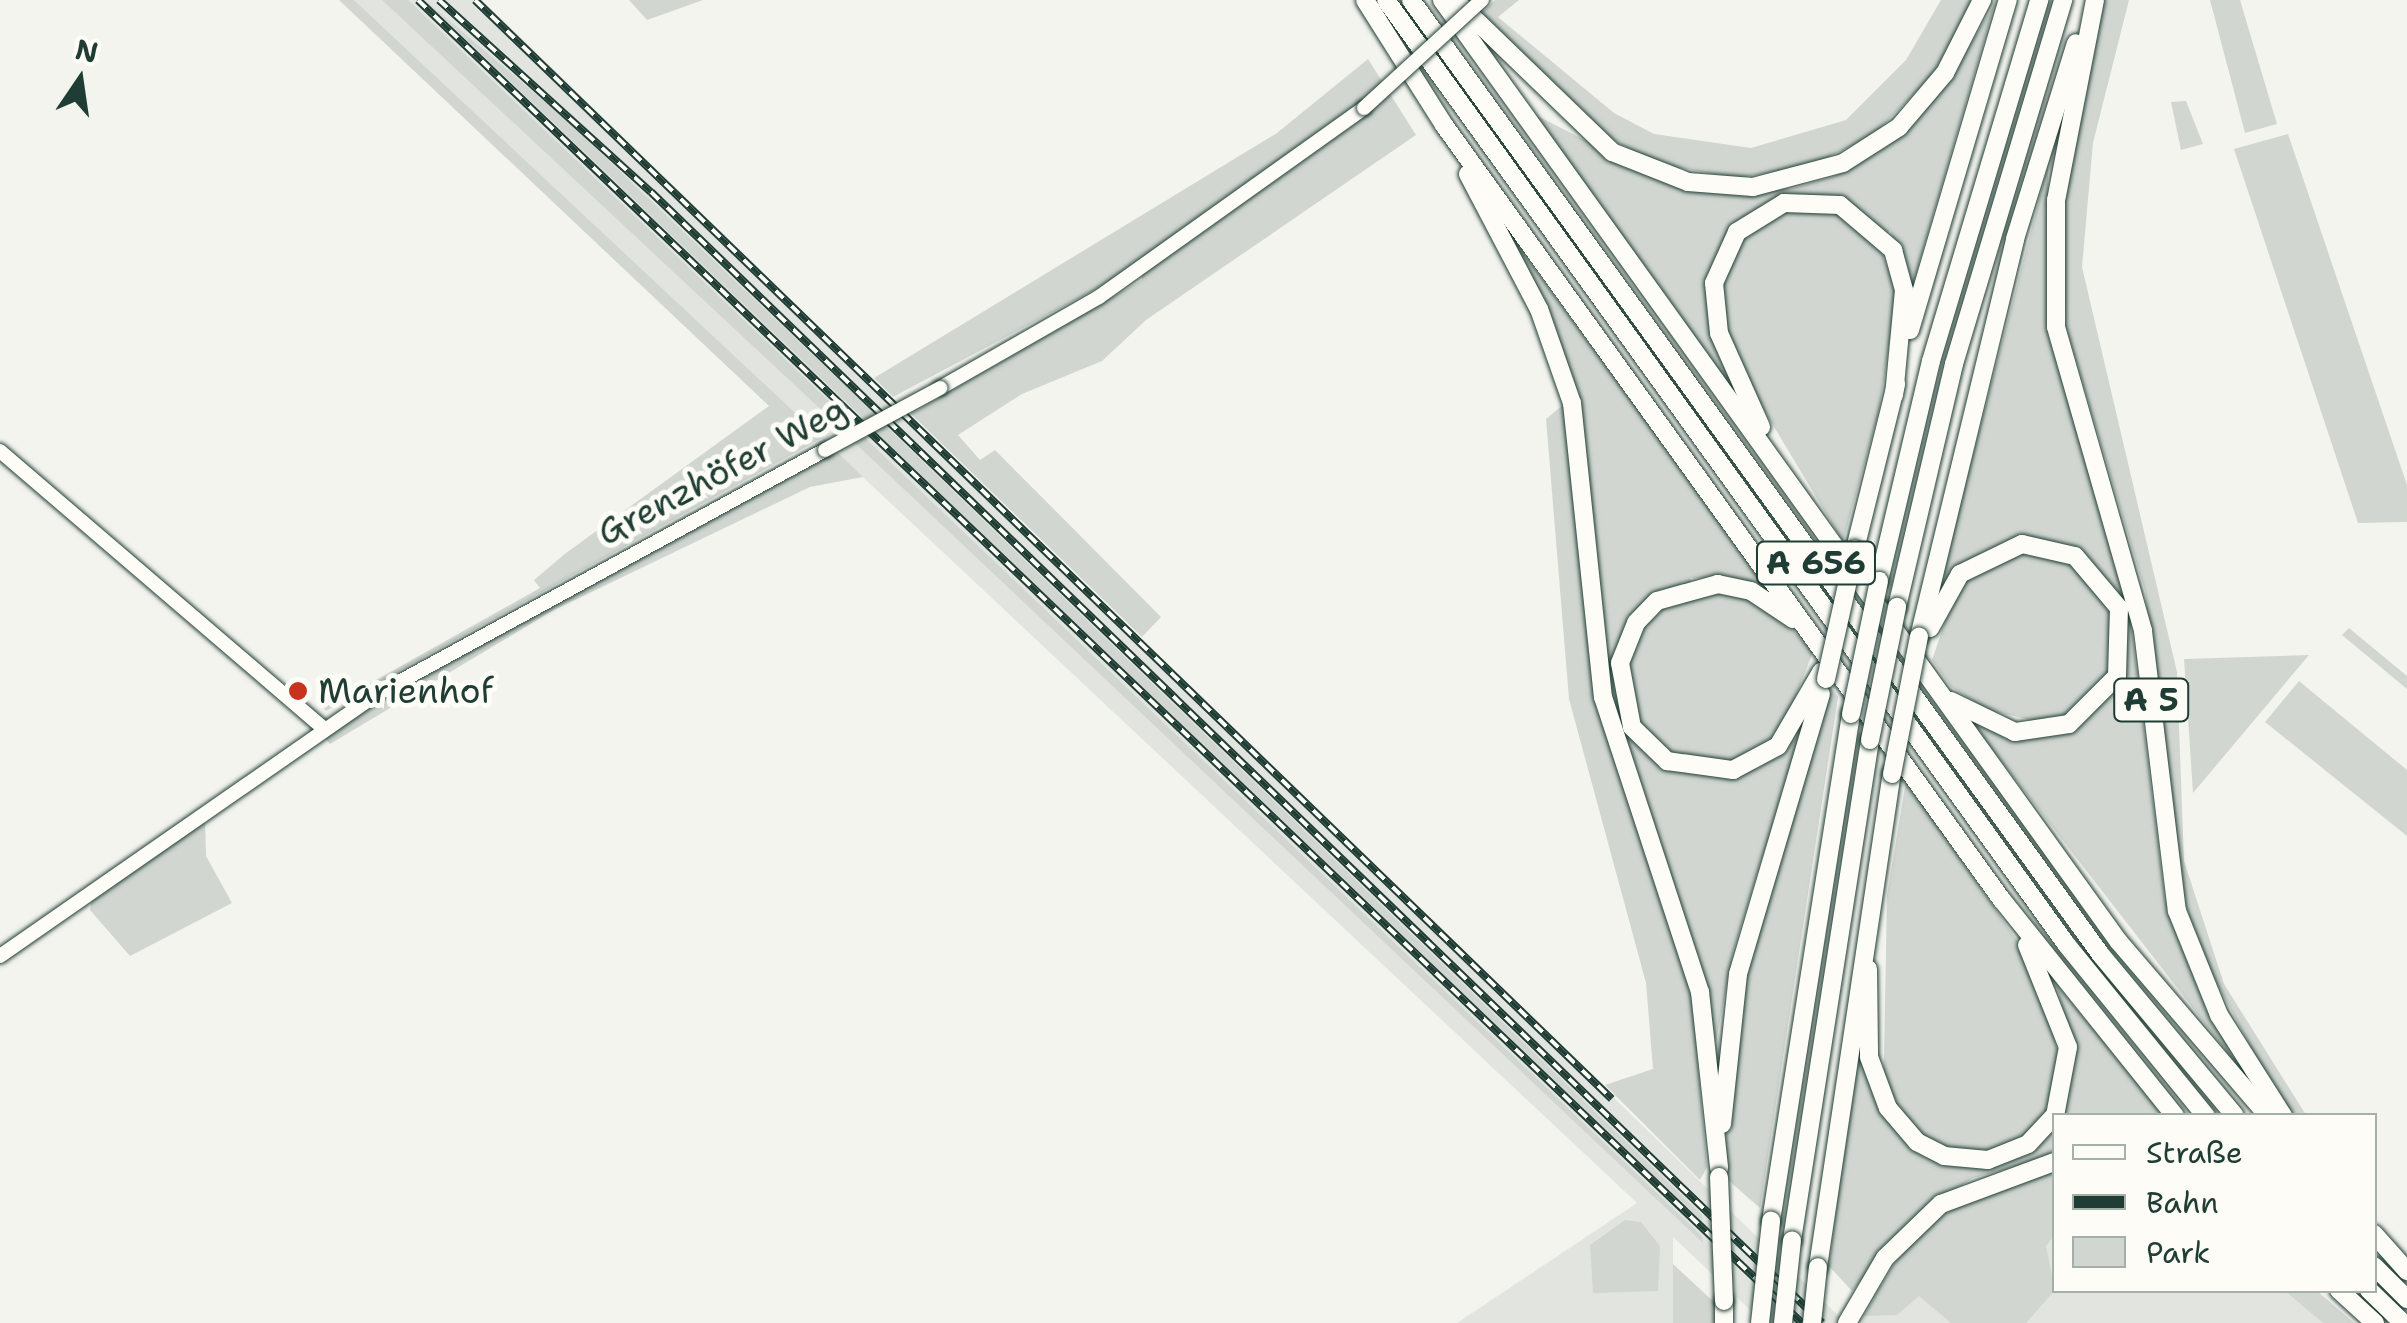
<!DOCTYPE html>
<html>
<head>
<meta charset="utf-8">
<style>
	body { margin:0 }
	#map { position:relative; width:2407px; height:1323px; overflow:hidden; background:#f4f4ef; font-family:"Shantell Sans",sans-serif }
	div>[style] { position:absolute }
	.built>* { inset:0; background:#e2e5df }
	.green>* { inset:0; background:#d1d6d1 }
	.roads { filter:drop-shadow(0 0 2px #1f3d34) drop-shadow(0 0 2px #1f3d34) }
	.secondary>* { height:14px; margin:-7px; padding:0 7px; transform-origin:7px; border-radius:7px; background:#fdfcf7 }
	.highway>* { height:18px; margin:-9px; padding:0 9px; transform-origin:9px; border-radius:9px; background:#fdfcf7 }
	.rail>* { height:8px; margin-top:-4px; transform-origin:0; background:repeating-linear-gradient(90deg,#fdfcf7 0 11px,#1f3d34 0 22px); box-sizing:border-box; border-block:2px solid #1f3d34 }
	.bridges { filter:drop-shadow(0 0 2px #1f3d34) drop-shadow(0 0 2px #1f3d34) }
	.secondary-bridge>* { height:14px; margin:-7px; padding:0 7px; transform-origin:7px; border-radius:7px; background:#fdfcf7 }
	.highway-bridge>* { height:18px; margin:-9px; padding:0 9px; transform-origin:9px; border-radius:9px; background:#fdfcf7 }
	.dots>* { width:28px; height:28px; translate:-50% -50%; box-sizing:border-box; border:5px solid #fdfcf7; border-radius:50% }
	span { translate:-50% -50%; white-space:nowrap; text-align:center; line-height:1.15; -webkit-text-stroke:10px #fdfcf7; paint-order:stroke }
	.shield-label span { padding:2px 8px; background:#fdfcf7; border:2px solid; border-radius:8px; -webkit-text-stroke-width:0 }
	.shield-label { font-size:32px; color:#1f3d34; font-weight:700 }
	.street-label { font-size:35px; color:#1f3d34 }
	.poi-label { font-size:35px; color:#1f3d34 }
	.left { translate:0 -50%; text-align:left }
	.legend { position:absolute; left:2052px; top:1113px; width:325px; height:180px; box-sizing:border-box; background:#fdfcf7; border:2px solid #a4b0a9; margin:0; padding:12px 18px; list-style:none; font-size:30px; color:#1f3d34 }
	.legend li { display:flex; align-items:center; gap:20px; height:50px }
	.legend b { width:50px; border:2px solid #a4b0a9 }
	.north { position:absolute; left:30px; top:30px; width:100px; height:100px; -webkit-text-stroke:8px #fdfcf7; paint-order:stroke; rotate:13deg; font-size:28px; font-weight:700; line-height:40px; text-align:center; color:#1f3d34 }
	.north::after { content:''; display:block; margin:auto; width:35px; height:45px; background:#1f3d34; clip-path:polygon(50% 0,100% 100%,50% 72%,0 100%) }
</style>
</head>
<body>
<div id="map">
	<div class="built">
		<i style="clip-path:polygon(354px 0,482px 0,1846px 1323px,1764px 1323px,1673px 1237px,1673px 1323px,1457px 1323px,1637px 1203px)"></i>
		<i style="clip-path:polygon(2054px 1171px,2054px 1290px,2317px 1291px,2354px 1323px,1862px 1323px,1879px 1287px)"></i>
	</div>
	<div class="green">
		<i style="clip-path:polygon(339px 0,354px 0,822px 438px,326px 711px,319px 702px,337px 702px,540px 588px,534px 580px,566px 553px,769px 406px)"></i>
		<i style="clip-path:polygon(382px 0,408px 0,853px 424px,845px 432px)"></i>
		<i style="clip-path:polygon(425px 0,565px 119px,875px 414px,864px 419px)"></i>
		<i style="clip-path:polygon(629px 0,703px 0,647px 20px)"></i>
		<i style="clip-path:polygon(1495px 0,1519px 0,1498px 17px,1614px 113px,1654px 134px,1751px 148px,1846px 120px,1906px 60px,1941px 0,1976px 0,1931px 77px,1872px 136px,1809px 166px,1736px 178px,1659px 164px,1600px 133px,1479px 16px)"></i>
		<i style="clip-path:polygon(2103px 0,2129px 0,2093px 143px,2082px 267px,2177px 672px,2184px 861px,2224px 984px,2306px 1115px,2294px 1115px,2270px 1083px,2197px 946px,2177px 870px,2145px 591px,2066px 326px,2062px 198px)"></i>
		<i style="clip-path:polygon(2210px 0,2240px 0,2277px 124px,2245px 133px)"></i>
		<i style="clip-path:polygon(1995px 3px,1912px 287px,1890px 230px,1879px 245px,1897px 294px,1879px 410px,1843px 542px,1749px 385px,1731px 390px,1532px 113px,1676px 187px,1791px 189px,1835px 176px,1901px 135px,1956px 69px)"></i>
		<i style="clip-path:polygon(1368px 59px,1416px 135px,1146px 320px,1102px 361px,1022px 394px,958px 435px,980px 460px,995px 450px,1161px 617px,1142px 637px,911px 414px,1142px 280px,1141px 265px,893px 397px,874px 378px,1277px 133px)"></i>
		<i style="clip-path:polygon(2186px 101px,2203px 144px,2181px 150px,2171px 102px)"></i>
		<i style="clip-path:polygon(2288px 134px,2407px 485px,2407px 522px,2358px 523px,2234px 149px)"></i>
		<i style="clip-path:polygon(2048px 166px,2048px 334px,2128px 600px,2165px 900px,2234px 1061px,1971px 722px,2032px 739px,2030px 720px,1989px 710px,1951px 687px,1932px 660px,1953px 599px,1944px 573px,1956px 520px)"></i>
		<i style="clip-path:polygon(1510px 235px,1773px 595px,1730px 577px,1690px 578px,1694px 592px,1741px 596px,1778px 614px,1813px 652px,1784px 725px,1758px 751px,1757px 769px,1800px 735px,1733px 952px,1716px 1042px,1698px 953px,1691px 987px,1707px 1167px,1700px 1180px,1605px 1085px,1653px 1069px,1646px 983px,1569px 699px,1546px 419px,1577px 393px)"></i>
		<i style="clip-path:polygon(886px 426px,1702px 1215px,1702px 1221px,876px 432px)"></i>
		<i style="clip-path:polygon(865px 438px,1702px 1236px,1703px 1243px,855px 443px)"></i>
		<i style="clip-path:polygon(835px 450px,863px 477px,810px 487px,554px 610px,330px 744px,323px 736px,445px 659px)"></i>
		<i style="clip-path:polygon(2349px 628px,2407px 676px,2407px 689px,2342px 635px)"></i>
		<i style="clip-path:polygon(2309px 655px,2193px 793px,2184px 659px)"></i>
		<i style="clip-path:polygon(2299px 681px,2407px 770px,2407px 836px,2265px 722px)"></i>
		<i style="clip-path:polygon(1829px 685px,1838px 697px,1760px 1208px,1728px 1180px,1724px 1103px,1748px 950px)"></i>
		<i style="clip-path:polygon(1906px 781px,2016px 939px,2046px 999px,2060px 1065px,2075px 1065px,2075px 1052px,2056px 984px,2164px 1115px,2054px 1116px,2054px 1156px,1973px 1178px,1921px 1210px,1852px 1291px,1829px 1266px,1859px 1031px,1883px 1113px,1887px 895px)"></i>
		<i style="clip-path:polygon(205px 818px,206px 856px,232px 903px,130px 956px,90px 910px,92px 898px)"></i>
		<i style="clip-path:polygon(2054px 1171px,2054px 1236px,2046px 1246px,2055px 1290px,2026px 1323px,1951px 1323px,1919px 1296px,1897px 1315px,1864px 1316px,1902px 1250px,1936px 1220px,1976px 1194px)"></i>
		<i style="clip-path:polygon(1625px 1220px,1641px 1222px,1660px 1246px,1658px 1291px,1593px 1293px,1590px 1245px)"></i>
		<i style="clip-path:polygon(1673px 1264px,1715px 1303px,1715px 1323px,1673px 1323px)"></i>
		<i style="clip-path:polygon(2285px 1291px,2317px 1291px,2354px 1323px,2323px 1323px)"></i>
	</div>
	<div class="roads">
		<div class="secondary">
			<i style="left:940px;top:388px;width:183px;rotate:-29.8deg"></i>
			<i style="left:1099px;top:297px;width:325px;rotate:-35.5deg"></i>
			<i style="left:0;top:451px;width:427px;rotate:40.6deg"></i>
			<i style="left:0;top:956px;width:461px;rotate:-34.8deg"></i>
			<i style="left:379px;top:693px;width:508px;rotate:-28.58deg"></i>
		</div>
		<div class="highway">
			<i style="left:1365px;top:0;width:148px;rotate:57.7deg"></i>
			<i style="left:1444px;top:125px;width:955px;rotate:54.25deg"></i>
			<i style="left:2002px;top:900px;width:277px;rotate:51.3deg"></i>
			<i style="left:1386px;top:0;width:1163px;rotate:54.23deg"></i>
			<i style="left:2066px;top:944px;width:222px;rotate:50.9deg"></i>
			<i style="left:1411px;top:0;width:1178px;rotate:54.15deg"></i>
			<i style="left:2101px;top:955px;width:209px;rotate:50.2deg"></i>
			<i style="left:1442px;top:0;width:1160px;rotate:54.3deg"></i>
			<i style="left:2119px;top:942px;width:229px;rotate:49.4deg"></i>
			<i style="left:2095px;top:0;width:204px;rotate:101deg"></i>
			<i style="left:2056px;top:200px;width:127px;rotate:90deg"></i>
			<i style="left:2056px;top:327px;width:316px;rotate:74deg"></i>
			<i style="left:2143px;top:631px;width:282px;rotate:83.1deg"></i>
			<i style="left:2177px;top:911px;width:112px;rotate:68deg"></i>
			<i style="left:2219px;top:1015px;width:120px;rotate:57.6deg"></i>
			<i style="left:1459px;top:4px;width:213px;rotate:44deg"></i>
			<i style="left:1612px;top:152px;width:82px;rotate:21.5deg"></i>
			<i style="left:1688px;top:182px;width:65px;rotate:4.4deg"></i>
			<i style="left:1753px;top:187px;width:93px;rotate:-14.9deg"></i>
			<i style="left:1843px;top:163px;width:67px;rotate:-32.7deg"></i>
			<i style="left:1899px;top:127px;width:71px;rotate:-49.6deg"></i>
			<i style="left:1945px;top:73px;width:82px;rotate:-63.1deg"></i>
			<i style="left:1468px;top:174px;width:153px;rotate:62.3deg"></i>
			<i style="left:1539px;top:309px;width:100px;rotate:70.7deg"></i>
			<i style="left:1572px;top:403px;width:296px;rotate:84deg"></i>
			<i style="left:1603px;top:697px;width:311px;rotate:71.8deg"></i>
			<i style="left:1700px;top:992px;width:177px;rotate:83.8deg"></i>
			<i style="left:1910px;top:330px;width:344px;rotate:-73.5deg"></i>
			<i style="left:1761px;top:427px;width:103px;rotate:-114.1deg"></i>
			<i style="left:1719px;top:333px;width:50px;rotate:-95.7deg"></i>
			<i style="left:1714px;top:283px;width:56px;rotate:-65.7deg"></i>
			<i style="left:1737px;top:232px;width:55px;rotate:-31.7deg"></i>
			<i style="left:1784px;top:203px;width:56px;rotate:2deg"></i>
			<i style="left:1840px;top:205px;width:70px;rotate:40.3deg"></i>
			<i style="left:1893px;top:250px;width:41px;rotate:74.6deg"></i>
			<i style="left:1904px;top:290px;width:105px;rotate:95.4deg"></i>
			<i style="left:1855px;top:549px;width:170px;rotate:-76deg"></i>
			<i style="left:1879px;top:581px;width:226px;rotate:-76.7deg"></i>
			<i style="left:1931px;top:361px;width:377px;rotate:-73.3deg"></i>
			<i style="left:1897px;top:607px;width:250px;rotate:-76.8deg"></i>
			<i style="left:1954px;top:364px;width:380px;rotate:-73.3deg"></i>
			<i style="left:1793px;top:619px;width:50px;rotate:-146.3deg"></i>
			<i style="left:1751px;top:591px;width:34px;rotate:-168deg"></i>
			<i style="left:1718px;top:584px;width:63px;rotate:164.4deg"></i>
			<i style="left:1657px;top:601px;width:30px;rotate:134deg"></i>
			<i style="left:1636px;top:623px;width:43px;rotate:111.8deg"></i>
			<i style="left:1620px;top:663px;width:65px;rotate:79.4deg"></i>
			<i style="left:1632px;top:727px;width:49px;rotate:44.2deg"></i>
			<i style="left:1667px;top:761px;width:67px;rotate:7.8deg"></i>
			<i style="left:1733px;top:770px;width:51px;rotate:-28.1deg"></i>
			<i style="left:1778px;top:746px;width:86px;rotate:-59.8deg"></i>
			<i style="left:1930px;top:628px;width:62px;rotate:-60.9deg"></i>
			<i style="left:1960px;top:574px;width:69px;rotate:-25.8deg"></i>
			<i style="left:2022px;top:544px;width:54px;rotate:12.8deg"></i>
			<i style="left:2075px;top:556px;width:68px;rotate:49.8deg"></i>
			<i style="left:2119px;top:608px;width:68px;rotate:91.7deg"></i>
			<i style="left:2117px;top:676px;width:68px;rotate:135deg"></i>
			<i style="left:2069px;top:724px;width:55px;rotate:171.6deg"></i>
			<i style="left:2015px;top:732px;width:71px;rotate:-154.2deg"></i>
			<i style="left:1919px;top:637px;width:409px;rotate:-76.4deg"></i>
			<i style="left:2015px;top:239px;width:205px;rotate:-72.7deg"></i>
			<i style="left:2027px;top:945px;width:110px;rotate:68.1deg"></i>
			<i style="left:2068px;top:1047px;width:70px;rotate:100.7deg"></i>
			<i style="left:1868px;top:969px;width:88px;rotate:89.3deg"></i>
			<i style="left:1869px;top:1057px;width:54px;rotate:69.6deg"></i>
			<i style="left:1888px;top:1108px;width:45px;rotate:49.5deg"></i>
			<i style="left:1917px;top:1142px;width:30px;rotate:27deg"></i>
			<i style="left:1944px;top:1156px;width:44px;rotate:5.2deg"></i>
			<i style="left:1988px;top:1160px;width:43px;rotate:-21.8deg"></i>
			<i style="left:2028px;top:1144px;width:38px;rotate:-47deg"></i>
			<i style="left:1722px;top:1124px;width:151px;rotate:-83.9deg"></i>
			<i style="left:1738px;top:974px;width:292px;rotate:-73.5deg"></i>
			<i style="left:1771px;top:1221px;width:513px;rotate:-81.03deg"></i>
			<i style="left:2374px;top:1234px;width:50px;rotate:48.3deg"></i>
			<i style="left:1792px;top:1240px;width:506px;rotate:-81.13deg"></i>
			<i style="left:2374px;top:1266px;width:47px;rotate:45deg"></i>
			<i style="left:1818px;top:1267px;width:499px;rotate:-81.5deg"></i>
			<i style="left:2339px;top:1290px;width:49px;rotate:42.5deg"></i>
			<i style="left:2369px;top:1290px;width:47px;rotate:44.1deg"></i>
			<i style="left:1724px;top:1301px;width:22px;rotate:90deg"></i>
			<i style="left:1847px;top:1323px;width:75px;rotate:-59.7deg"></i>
			<i style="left:1885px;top:1258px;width:78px;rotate:-44deg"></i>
			<i style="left:1941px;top:1204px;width:121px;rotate:-20.4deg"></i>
		</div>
	</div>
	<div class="rail">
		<i style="left:418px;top:0;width:1915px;rotate:43.71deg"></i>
		<i style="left:439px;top:0;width:286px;rotate:42.2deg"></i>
		<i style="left:651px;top:192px;width:1628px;rotate:44deg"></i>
		<i style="left:475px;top:0;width:1581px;rotate:44.03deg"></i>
	</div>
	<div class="bridges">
		<div class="secondary-bridge">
			<i style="left:1364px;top:108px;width:160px;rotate:-42.5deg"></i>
			<i style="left:825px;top:450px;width:131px;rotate:-28.3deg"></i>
		</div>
		<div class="highway-bridge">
			<i style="left:1826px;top:679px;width:133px;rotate:-77.4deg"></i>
			<i style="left:1851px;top:714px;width:136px;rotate:-78.1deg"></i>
			<i style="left:1870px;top:740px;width:136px;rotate:-78.5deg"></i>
			<i style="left:1892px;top:774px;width:140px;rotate:-78.9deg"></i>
			<i style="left:1719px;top:1177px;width:124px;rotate:87.7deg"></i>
			<i style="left:1760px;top:1323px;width:103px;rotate:-83.8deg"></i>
			<i style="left:1783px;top:1323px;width:83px;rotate:-83.8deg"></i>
			<i style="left:1812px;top:1323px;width:56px;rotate:-83.9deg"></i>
		</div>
	</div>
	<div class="dots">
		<i style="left:298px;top:691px;background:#c8321e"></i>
	</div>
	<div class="shield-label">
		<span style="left:1816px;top:563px">A 656</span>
		<span style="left:2151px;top:700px">A 5</span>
	</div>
	<div class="street-label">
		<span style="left:722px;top:471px;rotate:-28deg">Grenzhöfer Weg</span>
	</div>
	<div class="poi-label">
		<span class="left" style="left:318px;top:691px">Marienhof</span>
	</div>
	<ul class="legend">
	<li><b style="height:12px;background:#fdfcf7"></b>Straße</li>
	<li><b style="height:12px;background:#1f3d34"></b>Bahn</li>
	<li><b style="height:28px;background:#d1d6d1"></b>Park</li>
	</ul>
	<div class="north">N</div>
</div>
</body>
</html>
